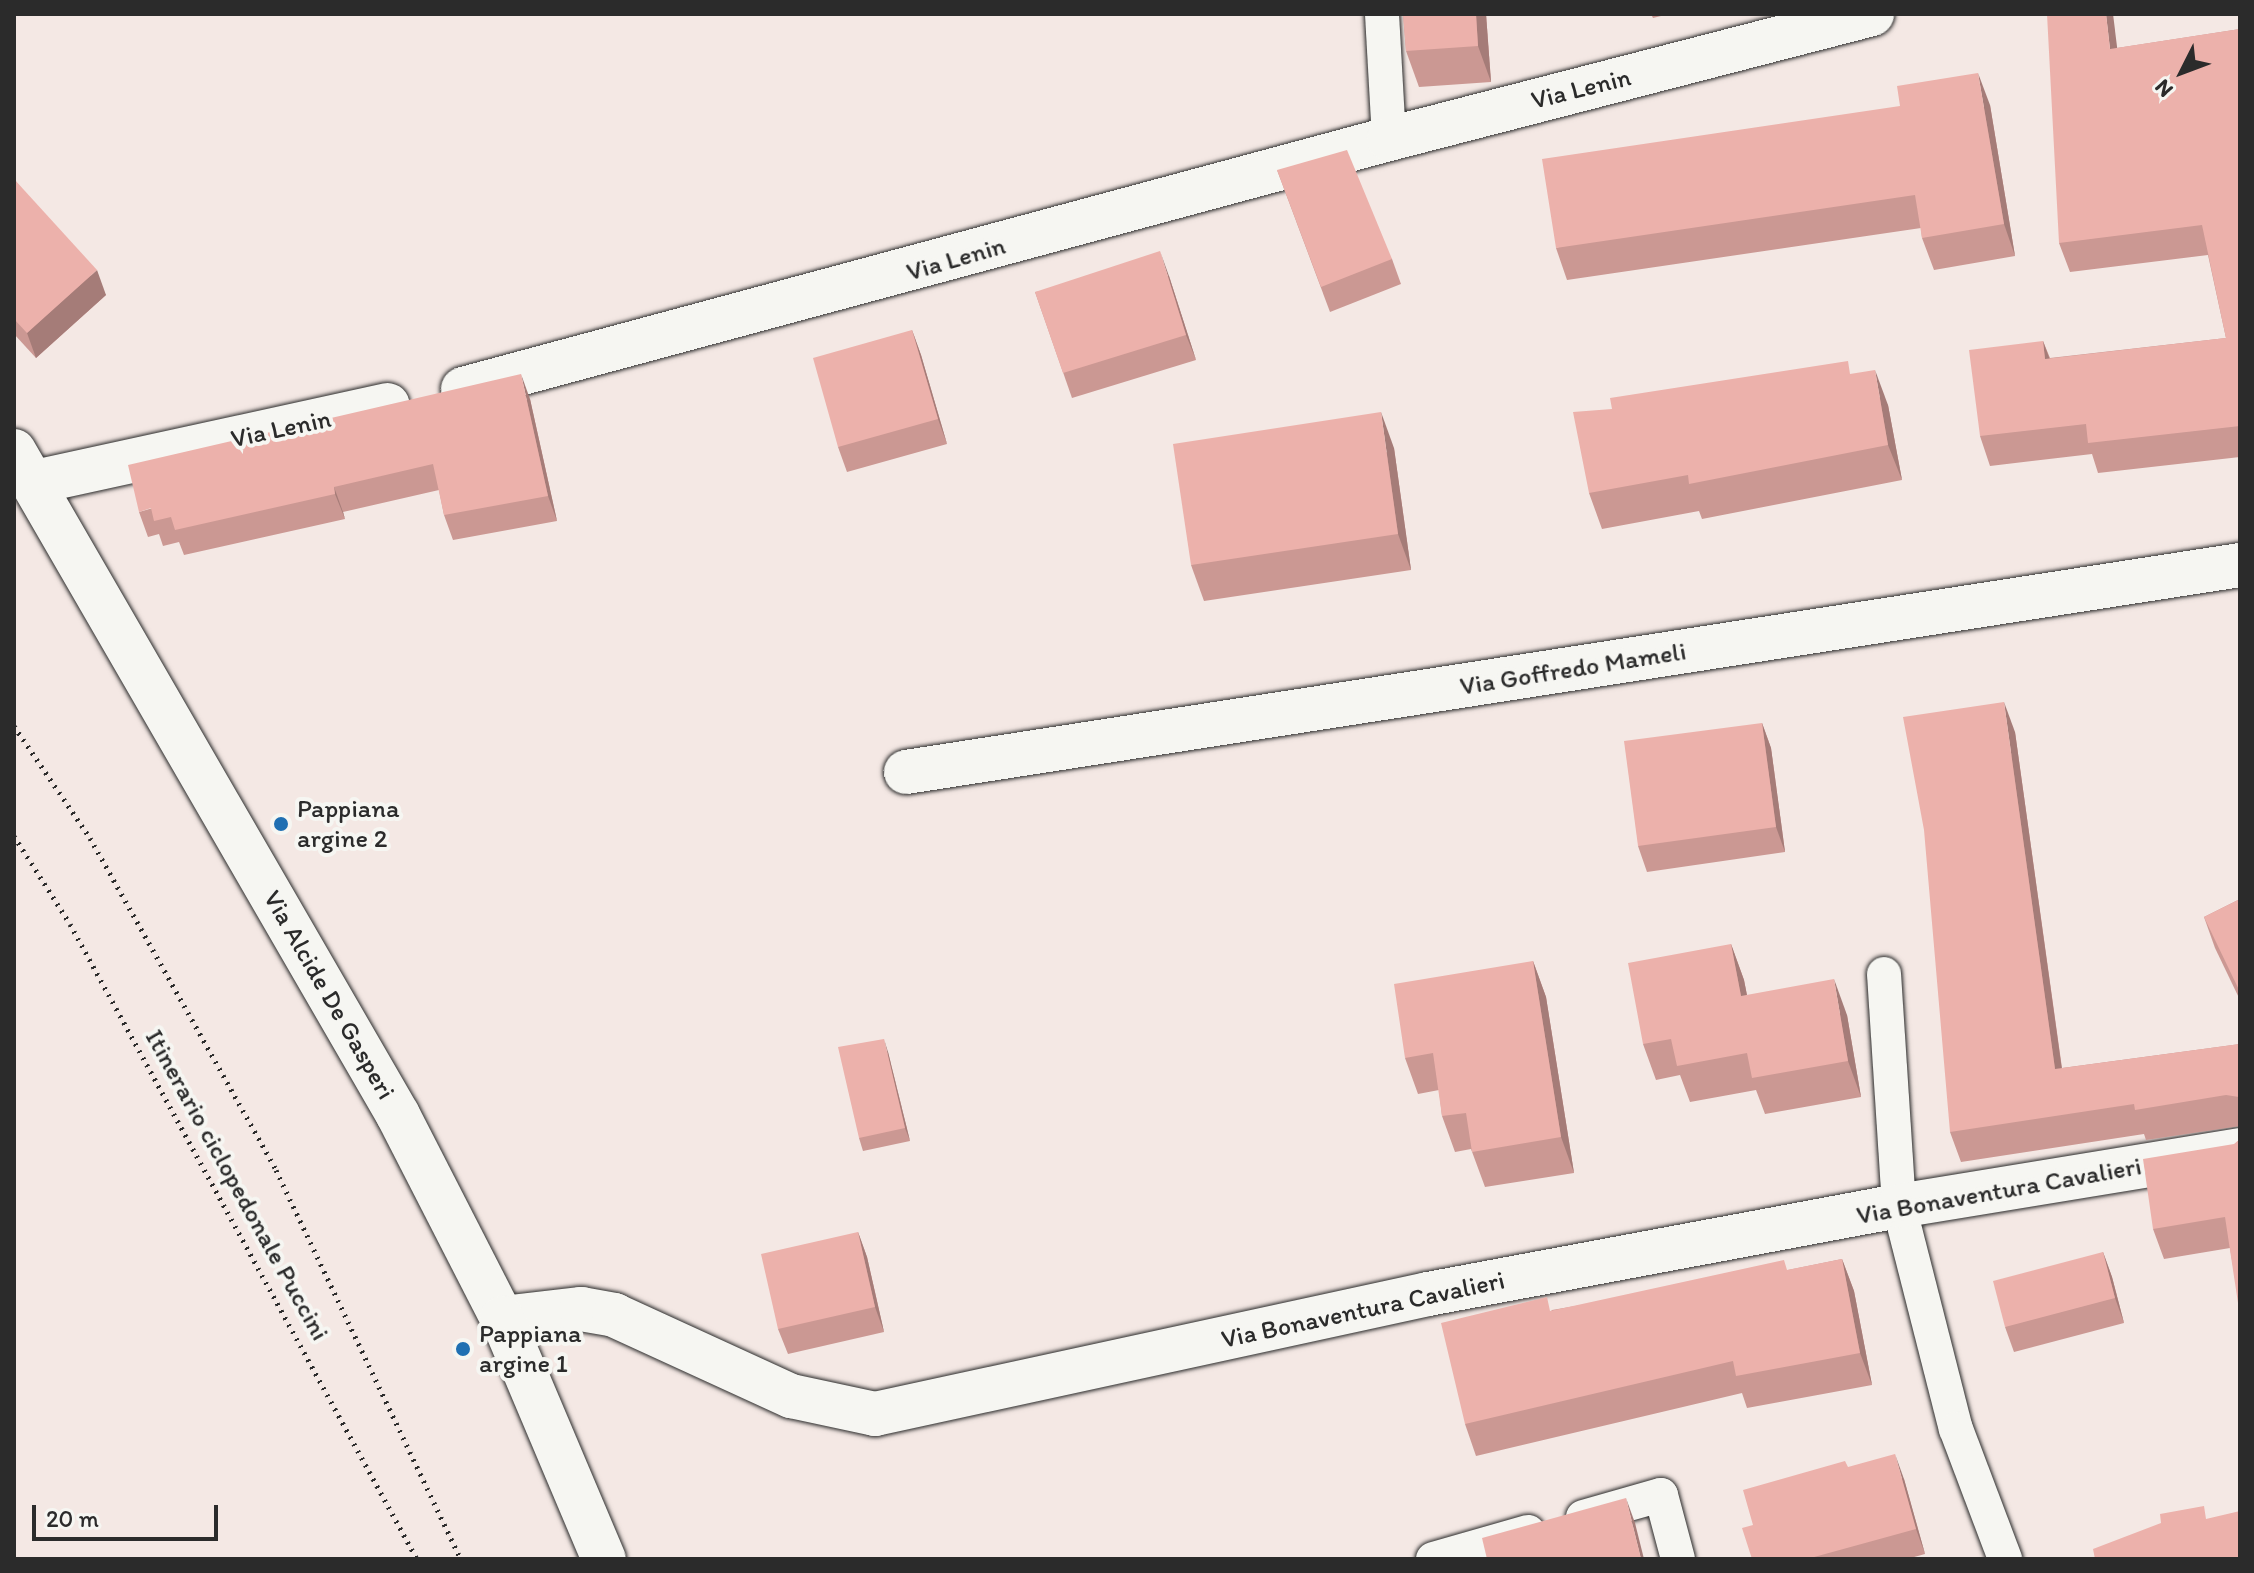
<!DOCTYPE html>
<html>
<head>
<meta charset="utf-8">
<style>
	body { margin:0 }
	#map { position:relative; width:2254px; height:1573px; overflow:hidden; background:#f4e8e4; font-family:Itim,sans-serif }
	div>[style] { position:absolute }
	.path>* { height:5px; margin-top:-2.5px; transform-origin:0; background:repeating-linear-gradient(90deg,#2b2b2b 0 2px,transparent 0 8px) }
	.roads { filter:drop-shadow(0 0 2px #2b2b2b) drop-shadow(0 0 2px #2b2b2b) }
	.service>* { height:34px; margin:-17px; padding:0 17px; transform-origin:17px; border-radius:17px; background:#f6f6f2 }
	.minor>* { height:44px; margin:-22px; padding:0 22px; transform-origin:22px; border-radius:22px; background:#f6f6f2 }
	.tertiary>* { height:44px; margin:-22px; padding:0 22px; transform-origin:22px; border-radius:22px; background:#f6f6f2 }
	.wall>* { inset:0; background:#cb9893 }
	.shaded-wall>* { inset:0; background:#a57c78 }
	.building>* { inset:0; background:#ecb1ab }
	.dots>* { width:22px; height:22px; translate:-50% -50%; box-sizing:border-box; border:4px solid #f6f6f2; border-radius:50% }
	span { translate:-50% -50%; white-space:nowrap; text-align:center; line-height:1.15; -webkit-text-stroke:8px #f6f6f2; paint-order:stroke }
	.street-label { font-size:26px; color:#2b2b2b }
	.poi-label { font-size:26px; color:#2b2b2b }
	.left { translate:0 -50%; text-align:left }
	.frame { position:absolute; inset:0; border:16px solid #2b2b2b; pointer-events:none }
	.north { position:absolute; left:2142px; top:32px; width:80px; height:80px; -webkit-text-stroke:6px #f6f6f2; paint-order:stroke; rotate:228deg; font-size:22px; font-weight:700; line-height:32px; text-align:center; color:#2b2b2b }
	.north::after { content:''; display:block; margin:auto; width:28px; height:36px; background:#2b2b2b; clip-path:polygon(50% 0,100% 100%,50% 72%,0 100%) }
	.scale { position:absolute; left:32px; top:1505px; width:186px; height:36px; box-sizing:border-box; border:4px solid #2b2b2b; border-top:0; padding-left:10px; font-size:24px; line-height:28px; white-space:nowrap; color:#2b2b2b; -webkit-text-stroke:6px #f6f6f2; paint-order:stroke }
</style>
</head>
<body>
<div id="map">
	<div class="path">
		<i style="left:14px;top:726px;width:135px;rotate:55.8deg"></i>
		<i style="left:90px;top:838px;width:381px;rotate:60.7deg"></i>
		<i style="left:276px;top:1170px;width:431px;rotate:64.6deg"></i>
		<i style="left:14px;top:836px;width:104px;rotate:57.5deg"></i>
		<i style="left:70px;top:924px;width:724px;rotate:61.35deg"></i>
		<i style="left:14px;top:1558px;width:1px;rotate:90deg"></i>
	</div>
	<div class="roads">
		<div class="service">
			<i style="left:1382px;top:14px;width:125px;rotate:86.8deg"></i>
			<i style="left:1884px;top:974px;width:232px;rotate:86.3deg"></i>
			<i style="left:1899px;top:1206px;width:230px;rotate:75.7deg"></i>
			<i style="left:1956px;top:1429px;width:139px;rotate:69.3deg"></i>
			<i style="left:1583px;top:1517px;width:81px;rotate:-15.8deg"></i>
			<i style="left:1661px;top:1495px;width:66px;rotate:75.1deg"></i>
			<i style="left:1433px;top:1559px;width:99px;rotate:-15.9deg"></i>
		</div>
		<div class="minor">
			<i style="left:906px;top:772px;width:1350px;rotate:-8.82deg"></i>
			<i style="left:502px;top:1318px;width:80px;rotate:-6.5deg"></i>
			<i style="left:581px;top:1309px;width:34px;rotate:10deg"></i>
			<i style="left:614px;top:1315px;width:195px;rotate:24.6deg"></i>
			<i style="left:791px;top:1396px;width:86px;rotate:12.1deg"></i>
			<i style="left:875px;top:1414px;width:566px;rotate:-12.24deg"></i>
			<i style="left:1428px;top:1294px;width:479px;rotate:-10.6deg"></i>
			<i style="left:1899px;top:1206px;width:346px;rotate:-9.3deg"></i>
		</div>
		<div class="tertiary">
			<i style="left:463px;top:389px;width:959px;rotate:-15.11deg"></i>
			<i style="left:1389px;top:139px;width:499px;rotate:-14.5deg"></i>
			<i style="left:14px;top:451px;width:767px;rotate:59.96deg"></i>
			<i style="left:398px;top:1115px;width:228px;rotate:62.9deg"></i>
			<i style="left:502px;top:1318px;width:262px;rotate:67.1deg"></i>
			<i style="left:35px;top:482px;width:361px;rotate:-12.3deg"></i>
		</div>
	</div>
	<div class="wall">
		<i style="clip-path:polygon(1403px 14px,1486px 14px,1491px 82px,1419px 87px,1406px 51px)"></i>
		<i style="clip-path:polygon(1651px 14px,1669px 14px,1653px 18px)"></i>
		<i style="clip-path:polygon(2240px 29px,2240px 457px,2098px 473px,2092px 454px,1990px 466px,1980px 436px,2043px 341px,2050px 358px,2226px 338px,2208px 255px,2070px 272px,2059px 243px,2117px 48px)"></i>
		<i style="clip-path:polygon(1990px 105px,2015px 256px,1934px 270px,1922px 238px,1921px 228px,1567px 280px,1556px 248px)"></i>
		<i style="clip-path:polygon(1277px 170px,1392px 259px,1401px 284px,1330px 312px)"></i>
		<i style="clip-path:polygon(14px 179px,106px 295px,36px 358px,14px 334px)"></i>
		<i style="clip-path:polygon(1169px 276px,1196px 360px,1072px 398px,1035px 292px)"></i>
		<i style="clip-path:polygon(912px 330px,921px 355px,947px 444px,847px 472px,838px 447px)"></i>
		<i style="clip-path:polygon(1853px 374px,1888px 405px,1902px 480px,1702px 519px,1699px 511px,1602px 529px,1589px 493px,1612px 409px)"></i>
		<i style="clip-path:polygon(530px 399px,557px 521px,453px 540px,444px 515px,439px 490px,343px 512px,345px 519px,184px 555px,179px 542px,163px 546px,159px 534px,148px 537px,139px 512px)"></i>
		<i style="clip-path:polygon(1394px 448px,1411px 570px,1204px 601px,1191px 565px)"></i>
		<i style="clip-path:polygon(1762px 723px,1771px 748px,1785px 852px,1647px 872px,1638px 846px)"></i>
		<i style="clip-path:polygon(2015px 732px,2062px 1068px,2240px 1044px,2240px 1126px,2146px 1140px,2144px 1134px,1961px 1162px,1950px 1132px)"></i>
		<i style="clip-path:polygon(2240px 899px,2240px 1000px,2215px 948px,2204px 917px)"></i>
		<i style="clip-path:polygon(1731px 944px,1744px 980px,1747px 995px,1847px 1015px,1861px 1097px,1765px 1114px,1756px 1090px,1690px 1102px,1680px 1075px,1656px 1080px,1643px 1044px)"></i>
		<i style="clip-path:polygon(1533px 961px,1546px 997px,1574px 1173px,1485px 1187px,1471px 1149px,1455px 1152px,1442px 1116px,1439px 1090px,1418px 1094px,1405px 1058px)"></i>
		<i style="clip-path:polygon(888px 1052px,910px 1141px,863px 1151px,859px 1138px)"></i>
		<i style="clip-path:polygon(2240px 1139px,2240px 1308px,2230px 1248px,2164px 1259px,2153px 1229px)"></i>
		<i style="clip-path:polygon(858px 1232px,867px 1257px,884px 1332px,788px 1354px,778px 1329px)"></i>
		<i style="clip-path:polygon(2103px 1252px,2112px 1277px,2124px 1323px,2014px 1352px,2005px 1327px)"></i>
		<i style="clip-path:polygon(1842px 1259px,1854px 1291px,1872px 1385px,1747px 1408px,1742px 1393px,1476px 1456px,1465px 1424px,1552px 1310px,1788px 1270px)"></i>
		<i style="clip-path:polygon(1848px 1467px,1904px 1479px,1925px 1554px,1907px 1559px,1752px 1559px,1753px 1525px)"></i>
	</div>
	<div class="shaded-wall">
		<i style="clip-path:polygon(1476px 14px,1486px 14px,1491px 82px,1478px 46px)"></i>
		<i style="clip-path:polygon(2106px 14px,2113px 14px,2121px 79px,2110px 49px)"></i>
		<i style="clip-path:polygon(1978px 73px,1990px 105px,2015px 256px,2004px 224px)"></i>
		<i style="clip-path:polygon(1160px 251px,1169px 276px,1196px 360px,1186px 335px)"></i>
		<i style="clip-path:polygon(97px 270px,106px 295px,36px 358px,27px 333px)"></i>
		<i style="clip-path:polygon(912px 330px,921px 355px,947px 444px,938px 419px)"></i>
		<i style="clip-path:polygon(2043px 341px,2054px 371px,2045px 359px)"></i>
		<i style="clip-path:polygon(1875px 370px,1888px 405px,1902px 480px,1888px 445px)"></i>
		<i style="clip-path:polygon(521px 374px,530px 399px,557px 521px,548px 496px)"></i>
		<i style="clip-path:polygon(1381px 412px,1394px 448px,1411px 570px,1398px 534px)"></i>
		<i style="clip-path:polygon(334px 487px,343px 512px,345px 519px,335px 494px)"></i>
		<i style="clip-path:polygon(2004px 702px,2015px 732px,2066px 1099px,2055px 1069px)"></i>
		<i style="clip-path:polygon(1762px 723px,1771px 748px,1785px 852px,1776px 827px)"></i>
		<i style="clip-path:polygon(1731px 944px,1744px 980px,1754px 1032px,1741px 996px)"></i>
		<i style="clip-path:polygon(1533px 961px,1546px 997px,1574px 1173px,1561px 1137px)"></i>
		<i style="clip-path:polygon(1834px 979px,1847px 1015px,1861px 1097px,1848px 1061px)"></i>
		<i style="clip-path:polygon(884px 1039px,888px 1052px,910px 1141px,905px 1128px)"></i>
		<i style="clip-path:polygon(858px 1232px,867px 1257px,884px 1332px,875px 1307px)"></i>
		<i style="clip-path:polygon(2103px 1252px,2112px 1277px,2124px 1323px,2115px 1298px)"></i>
		<i style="clip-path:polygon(1842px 1259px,1854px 1291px,1872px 1385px,1860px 1353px)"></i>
		<i style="clip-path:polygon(1895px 1454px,1904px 1479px,1925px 1554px,1916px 1529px)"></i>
		<i style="clip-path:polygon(1626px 1498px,1635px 1523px,1644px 1559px,1641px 1559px)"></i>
	</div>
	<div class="building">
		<i style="clip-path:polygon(1403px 14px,1476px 14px,1478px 46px,1406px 51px)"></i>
		<i style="clip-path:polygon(2047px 14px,2106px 14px,2110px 49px,2240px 29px,2240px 426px,2088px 443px,2086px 424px,1980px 436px,1969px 350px,2043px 341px,2045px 359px,2226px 338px,2202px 225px,2059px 243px)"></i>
		<i style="clip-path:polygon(1978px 73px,2004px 224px,1922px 238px,1915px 195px,1556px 248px,1542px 159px,1900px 106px,1897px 86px)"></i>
		<i style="clip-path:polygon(1347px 150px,1392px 259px,1321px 287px,1277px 170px)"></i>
		<i style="clip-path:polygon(14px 179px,97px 270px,27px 333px,14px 319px)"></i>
		<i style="clip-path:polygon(1160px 251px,1186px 335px,1063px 373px,1035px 292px)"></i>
		<i style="clip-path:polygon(912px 330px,938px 419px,838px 447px,813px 358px)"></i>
		<i style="clip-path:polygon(1848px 361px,1850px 374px,1875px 370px,1888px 445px,1689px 484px,1688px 475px,1589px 493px,1573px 412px,1612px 409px,1610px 398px)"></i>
		<i style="clip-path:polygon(521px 374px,548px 496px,444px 515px,433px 464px,334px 487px,335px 494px,175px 530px,171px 517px,154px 521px,151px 508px,139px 512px,128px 465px)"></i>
		<i style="clip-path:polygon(1381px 412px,1398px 534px,1191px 565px,1173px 444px)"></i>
		<i style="clip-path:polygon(2004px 702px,2055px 1069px,2240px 1044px,2240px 1099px,2239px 1097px,2226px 1095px,2135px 1110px,2134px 1104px,1950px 1132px,1924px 830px,1903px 717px)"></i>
		<i style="clip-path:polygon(1762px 723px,1776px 827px,1638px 846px,1624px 741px)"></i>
		<i style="clip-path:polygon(2240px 899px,2240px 992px,2204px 917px)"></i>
		<i style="clip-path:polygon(1731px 944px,1741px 996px,1834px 979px,1848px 1061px,1752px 1078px,1747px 1053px,1677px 1066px,1671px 1039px,1643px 1044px,1628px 963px)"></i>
		<i style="clip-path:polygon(1533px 961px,1561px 1137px,1472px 1152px,1466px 1113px,1442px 1116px,1433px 1053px,1405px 1058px,1394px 984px)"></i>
		<i style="clip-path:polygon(884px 1039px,905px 1128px,859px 1138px,838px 1047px)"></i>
		<i style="clip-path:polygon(2240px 1139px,2240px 1302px,2238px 1303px,2225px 1217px,2153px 1229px,2143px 1159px,2234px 1144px)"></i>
		<i style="clip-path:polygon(858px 1232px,875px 1307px,778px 1329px,761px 1254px)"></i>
		<i style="clip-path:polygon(2103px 1252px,2115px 1298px,2005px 1327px,1993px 1281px)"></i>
		<i style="clip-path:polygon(1842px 1259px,1860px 1353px,1736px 1376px,1733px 1361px,1465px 1424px,1441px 1323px,1547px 1297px,1550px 1311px,1784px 1260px,1787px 1270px)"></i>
		<i style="clip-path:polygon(1895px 1454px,1916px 1529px,1807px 1559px,1752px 1559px,1742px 1528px,1753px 1525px,1743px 1490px,1845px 1461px,1848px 1467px)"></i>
		<i style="clip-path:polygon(1626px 1498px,1641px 1559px,1487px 1559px,1482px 1538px)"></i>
		<i style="clip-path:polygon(2204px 1506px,2206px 1519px,2240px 1511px,2240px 1559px,2095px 1559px,2093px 1549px,2161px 1523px,2160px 1514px)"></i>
	</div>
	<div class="dots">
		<i style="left:281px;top:824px;background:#1f6fb2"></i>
		<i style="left:463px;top:1349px;background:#1f6fb2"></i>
	</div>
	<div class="street-label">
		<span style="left:1581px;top:89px;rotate:-14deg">Via Lenin</span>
		<span style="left:956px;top:259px;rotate:-16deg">Via Lenin</span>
		<span style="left:281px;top:429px;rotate:-12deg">Via Lenin</span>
		<span style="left:1573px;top:669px;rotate:-9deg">Via Goffredo Mameli</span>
		<span style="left:329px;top:995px;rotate:60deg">Via Alcide De Gasperi</span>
		<span style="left:237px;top:1185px;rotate:61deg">Itinerario ciclopedonale Puccini</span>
		<span style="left:1999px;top:1191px;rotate:-10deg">Via Bonaventura Cavalieri</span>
		<span style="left:1363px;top:1310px;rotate:-12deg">Via Bonaventura Cavalieri</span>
	</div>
	<div class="poi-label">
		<span class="left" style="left:297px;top:824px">Pappiana<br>argine 2</span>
		<span class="left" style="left:479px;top:1349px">Pappiana<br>argine 1</span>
	</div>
	<div class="frame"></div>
	<div class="north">N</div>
	<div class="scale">20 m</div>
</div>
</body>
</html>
